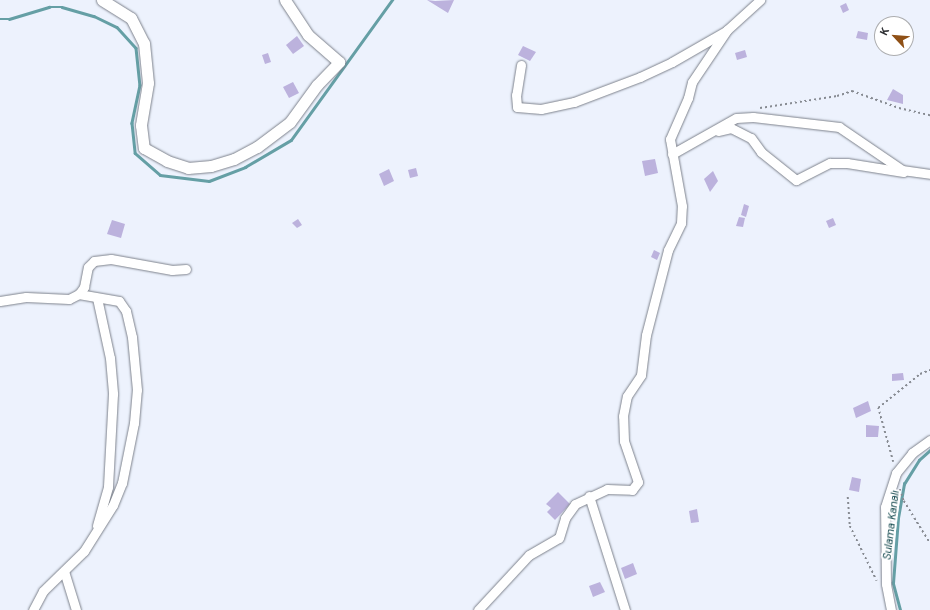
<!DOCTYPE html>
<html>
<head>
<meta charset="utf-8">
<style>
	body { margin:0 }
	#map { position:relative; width:930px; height:610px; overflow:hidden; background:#edf2fd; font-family:"DM Sans",sans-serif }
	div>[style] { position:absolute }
	.stream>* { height:2.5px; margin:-1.25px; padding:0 1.25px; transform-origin:1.25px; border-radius:1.25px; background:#659fa5 }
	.building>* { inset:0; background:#bcb2dd }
	.path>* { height:1.5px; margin-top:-0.75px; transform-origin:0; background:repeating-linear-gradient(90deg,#878b92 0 2px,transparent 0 5px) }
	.roads { filter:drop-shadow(0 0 1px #7d828c) drop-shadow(0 0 1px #7d828c) }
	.minor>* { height:9px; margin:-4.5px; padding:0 4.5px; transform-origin:4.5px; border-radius:4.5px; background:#fff }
	.tertiary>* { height:11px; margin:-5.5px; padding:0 5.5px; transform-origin:5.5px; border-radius:5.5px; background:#fff }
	span { translate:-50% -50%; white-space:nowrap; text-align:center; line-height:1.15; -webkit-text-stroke:4px #fff; paint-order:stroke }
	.water-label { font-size:11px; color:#11474c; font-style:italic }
	.north { position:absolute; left:874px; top:16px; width:40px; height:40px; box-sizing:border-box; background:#fff; border:1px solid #acadaf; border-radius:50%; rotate:296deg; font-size:11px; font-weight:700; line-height:16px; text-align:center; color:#303236 }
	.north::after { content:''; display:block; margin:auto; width:14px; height:18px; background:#8f5016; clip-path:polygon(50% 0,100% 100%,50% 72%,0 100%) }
</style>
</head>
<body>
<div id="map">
	<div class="stream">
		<i style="left:0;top:19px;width:9px"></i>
		<i style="left:9px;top:19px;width:42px;rotate:-16.7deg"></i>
		<i style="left:49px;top:7px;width:13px"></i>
		<i style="left:62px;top:7px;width:33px;rotate:16deg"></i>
		<i style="left:94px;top:16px;width:25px;rotate:26deg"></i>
		<i style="left:117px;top:27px;width:28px;rotate:48deg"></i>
		<i style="left:136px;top:48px;width:37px;rotate:84deg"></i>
		<i style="left:140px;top:85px;width:39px;rotate:102deg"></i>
		<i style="left:132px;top:123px;width:30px;rotate:84deg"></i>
		<i style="left:135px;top:153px;width:33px;rotate:41deg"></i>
		<i style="left:160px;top:175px;width:49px;rotate:7deg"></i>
		<i style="left:209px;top:181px;width:39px;rotate:-21deg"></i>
		<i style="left:245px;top:167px;width:53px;rotate:-30.4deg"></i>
		<i style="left:291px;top:140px;width:173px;rotate:-54.2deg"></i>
		<i style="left:900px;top:610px;width:28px;rotate:-105deg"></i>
		<i style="left:893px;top:583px;width:65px;rotate:-85.6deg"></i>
		<i style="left:898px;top:518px;width:35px;rotate:-80deg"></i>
		<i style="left:904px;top:484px;width:28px;rotate:-58deg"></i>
		<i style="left:919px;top:460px;width:15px;rotate:-42deg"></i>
	</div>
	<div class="building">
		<i style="clip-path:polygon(427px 0,435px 1px,454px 0,448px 13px)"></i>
		<i style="clip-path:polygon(846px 3px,849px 10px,843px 13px,840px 6px)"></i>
		<i style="clip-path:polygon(858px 31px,868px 33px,867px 40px,856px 38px)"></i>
		<i style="clip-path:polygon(297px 36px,304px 46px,293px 54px,286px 45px)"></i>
		<i style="clip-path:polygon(523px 46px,536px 52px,530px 61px,518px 55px)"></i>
		<i style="clip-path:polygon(745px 50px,747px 57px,737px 60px,735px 53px)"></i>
		<i style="clip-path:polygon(268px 53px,271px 62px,265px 64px,262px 55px)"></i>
		<i style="clip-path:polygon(293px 82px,299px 93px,289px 98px,283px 87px)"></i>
		<i style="clip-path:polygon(893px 89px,903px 95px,903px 104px,887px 100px)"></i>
		<i style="clip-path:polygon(655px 159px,658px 173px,645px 176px,642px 161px)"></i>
		<i style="clip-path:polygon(416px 168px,418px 176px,410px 178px,408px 170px)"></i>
		<i style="clip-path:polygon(389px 169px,394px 181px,384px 186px,379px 174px)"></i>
		<i style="clip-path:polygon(713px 171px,718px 181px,710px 192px,704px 179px)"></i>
		<i style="clip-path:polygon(744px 204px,749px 206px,746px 217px,741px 215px)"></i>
		<i style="clip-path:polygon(739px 217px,745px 218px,743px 227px,736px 226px)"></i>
		<i style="clip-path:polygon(833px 218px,836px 225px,829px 228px,826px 221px)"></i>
		<i style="clip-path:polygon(298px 219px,302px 225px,297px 228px,292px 223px)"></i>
		<i style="clip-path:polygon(112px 220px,125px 224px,121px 238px,107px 234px)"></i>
		<i style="clip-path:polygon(654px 250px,660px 253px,657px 260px,651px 257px)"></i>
		<i style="clip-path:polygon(903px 373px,904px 380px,892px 381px,892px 374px)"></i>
		<i style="clip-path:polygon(868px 401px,871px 411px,856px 418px,853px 408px)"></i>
		<i style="clip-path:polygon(866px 425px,879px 426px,878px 437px,866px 437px)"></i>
		<i style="clip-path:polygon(852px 477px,861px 479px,859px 492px,849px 490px)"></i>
		<i style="clip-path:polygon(558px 492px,570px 504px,555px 520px,547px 512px,551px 508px,546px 504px)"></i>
		<i style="clip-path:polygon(697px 509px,699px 522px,691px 523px,689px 511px)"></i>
		<i style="clip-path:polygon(633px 563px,637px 574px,625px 579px,621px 568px)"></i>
		<i style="clip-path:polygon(600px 582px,605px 592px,593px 597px,589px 586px)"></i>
	</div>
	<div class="path">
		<i style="left:760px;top:108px;width:78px;rotate:-8.9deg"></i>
		<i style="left:837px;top:96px;width:16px;rotate:-18deg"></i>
		<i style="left:852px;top:91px;width:50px;rotate:19.9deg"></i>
		<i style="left:899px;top:108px;width:32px;rotate:13deg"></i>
		<i style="left:893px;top:462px;width:56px;rotate:-105.5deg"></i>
		<i style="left:878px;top:408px;width:54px;rotate:-39deg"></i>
		<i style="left:920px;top:374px;width:11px;rotate:-22deg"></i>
		<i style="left:900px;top:489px;width:13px;rotate:72deg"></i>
		<i style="left:904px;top:501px;width:49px;rotate:58.2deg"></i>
		<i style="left:848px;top:497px;width:29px;rotate:86deg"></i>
		<i style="left:850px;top:526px;width:61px;rotate:63.9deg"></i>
	</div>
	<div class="roads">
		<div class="minor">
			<i style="left:521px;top:65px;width:30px;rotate:99deg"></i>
			<i style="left:516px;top:95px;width:12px;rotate:85deg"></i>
			<i style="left:517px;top:107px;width:24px;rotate:5deg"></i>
			<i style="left:541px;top:109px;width:34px;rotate:-12deg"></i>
			<i style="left:574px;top:102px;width:71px;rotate:-20.7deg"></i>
			<i style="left:640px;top:77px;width:35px;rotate:-25deg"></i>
			<i style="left:672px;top:62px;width:62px;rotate:-29.9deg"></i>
			<i style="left:718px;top:131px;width:13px;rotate:-13deg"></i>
			<i style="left:731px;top:128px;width:22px;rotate:27deg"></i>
			<i style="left:751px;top:138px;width:17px;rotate:54deg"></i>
			<i style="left:761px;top:152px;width:45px;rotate:38.7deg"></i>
			<i style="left:796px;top:180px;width:38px;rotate:-27deg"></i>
			<i style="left:830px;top:163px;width:17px"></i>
			<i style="left:847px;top:163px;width:57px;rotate:9.1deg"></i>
			<i style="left:672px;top:154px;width:73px;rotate:-29.4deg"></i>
			<i style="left:736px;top:118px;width:17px;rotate:-3deg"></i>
			<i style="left:753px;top:117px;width:87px;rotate:6.6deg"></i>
			<i style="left:839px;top:127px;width:76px;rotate:34.3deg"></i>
			<i style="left:902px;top:170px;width:28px;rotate:8deg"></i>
			<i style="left:97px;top:298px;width:61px;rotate:77.8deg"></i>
			<i style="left:110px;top:358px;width:36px;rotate:85deg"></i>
			<i style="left:113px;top:394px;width:93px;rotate:93.1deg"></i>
			<i style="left:108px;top:487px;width:40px;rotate:106deg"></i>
			<i style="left:0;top:301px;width:26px;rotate:-9deg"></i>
			<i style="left:26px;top:297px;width:43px;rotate:2.7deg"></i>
			<i style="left:69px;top:299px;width:11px;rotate:-27deg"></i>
			<i style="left:79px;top:294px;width:9px;rotate:-54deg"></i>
			<i style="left:84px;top:287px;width:20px;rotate:-79deg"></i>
			<i style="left:88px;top:267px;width:8px;rotate:-45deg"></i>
			<i style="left:94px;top:261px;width:17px;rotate:-7deg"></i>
			<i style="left:111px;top:259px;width:62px;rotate:10.2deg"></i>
			<i style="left:172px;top:270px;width:14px;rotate:-4deg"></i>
			<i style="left:589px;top:496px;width:120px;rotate:72.5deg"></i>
			<i style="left:64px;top:571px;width:41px;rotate:72.9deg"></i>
			<i style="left:33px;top:610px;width:21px;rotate:-62deg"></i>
			<i style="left:43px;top:591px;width:57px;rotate:-44.3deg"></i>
			<i style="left:84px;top:551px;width:54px;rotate:-57.8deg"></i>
			<i style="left:113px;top:505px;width:24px;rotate:-68deg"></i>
			<i style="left:122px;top:483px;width:61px;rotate:-78.7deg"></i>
			<i style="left:134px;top:423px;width:33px;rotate:-85deg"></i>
			<i style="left:137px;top:390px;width:53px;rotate:-95.4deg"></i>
			<i style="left:132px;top:337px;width:27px;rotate:-103deg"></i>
			<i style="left:126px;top:311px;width:12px;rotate:-125deg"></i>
			<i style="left:119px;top:301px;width:41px;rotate:-170.1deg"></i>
			<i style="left:478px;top:610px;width:75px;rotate:-47.2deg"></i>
			<i style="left:529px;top:555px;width:34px;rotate:-30deg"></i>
			<i style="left:559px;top:538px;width:21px;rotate:-73deg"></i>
			<i style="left:565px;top:518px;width:17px;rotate:-54deg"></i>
			<i style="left:575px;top:504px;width:35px;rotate:-25deg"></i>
			<i style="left:607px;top:489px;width:25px;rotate:2deg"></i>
			<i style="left:632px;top:490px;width:10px;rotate:-53deg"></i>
			<i style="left:638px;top:482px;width:43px;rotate:-108.9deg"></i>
			<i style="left:624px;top:441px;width:25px;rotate:-92deg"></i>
			<i style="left:623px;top:416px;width:20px;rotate:-79deg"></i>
			<i style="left:627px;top:396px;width:25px;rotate:-56deg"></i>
			<i style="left:641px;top:375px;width:40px;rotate:-82.9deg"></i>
			<i style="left:646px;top:335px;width:88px;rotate:-75.5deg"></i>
			<i style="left:668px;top:250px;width:30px;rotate:-64deg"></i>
			<i style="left:681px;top:223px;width:17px;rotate:-87deg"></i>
			<i style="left:682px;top:206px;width:68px;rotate:-100.2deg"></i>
			<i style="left:670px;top:139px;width:45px;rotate:-66.3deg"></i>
			<i style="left:688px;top:98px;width:16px;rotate:-76deg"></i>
			<i style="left:692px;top:82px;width:63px;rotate:-56.1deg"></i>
			<i style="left:727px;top:30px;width:45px;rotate:-42.3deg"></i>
			<i style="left:891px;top:610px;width:26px;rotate:-101deg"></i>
			<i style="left:886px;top:584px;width:77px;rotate:-90.7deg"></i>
			<i style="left:885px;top:507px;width:36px;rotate:-72deg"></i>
			<i style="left:896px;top:473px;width:26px;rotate:-51deg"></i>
			<i style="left:912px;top:453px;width:22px;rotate:-36deg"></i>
		</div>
		<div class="tertiary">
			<i style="left:102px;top:0;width:34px;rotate:32deg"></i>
			<i style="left:131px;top:18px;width:28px;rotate:63deg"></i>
			<i style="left:144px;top:43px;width:40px;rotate:84.3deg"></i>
			<i style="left:148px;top:83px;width:43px;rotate:99.5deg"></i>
			<i style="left:141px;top:125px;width:23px;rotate:83deg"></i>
			<i style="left:144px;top:148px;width:26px;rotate:29deg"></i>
			<i style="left:167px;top:161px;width:22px;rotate:18deg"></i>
			<i style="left:188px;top:168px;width:23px;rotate:-5deg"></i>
			<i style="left:211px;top:166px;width:24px;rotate:-17deg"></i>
			<i style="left:234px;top:159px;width:26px;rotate:-28deg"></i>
			<i style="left:257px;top:147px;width:41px;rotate:-37.1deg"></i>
			<i style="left:290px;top:122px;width:46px;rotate:-53.9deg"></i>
			<i style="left:317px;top:85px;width:32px;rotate:-46deg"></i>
			<i style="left:339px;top:62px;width:41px;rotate:-138.9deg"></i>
			<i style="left:308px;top:35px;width:42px;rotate:-123.3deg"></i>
		</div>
	</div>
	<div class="water-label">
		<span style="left:891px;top:525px;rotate:-83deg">Sulama Kanalı</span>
	</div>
	<div class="north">K</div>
</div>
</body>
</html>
